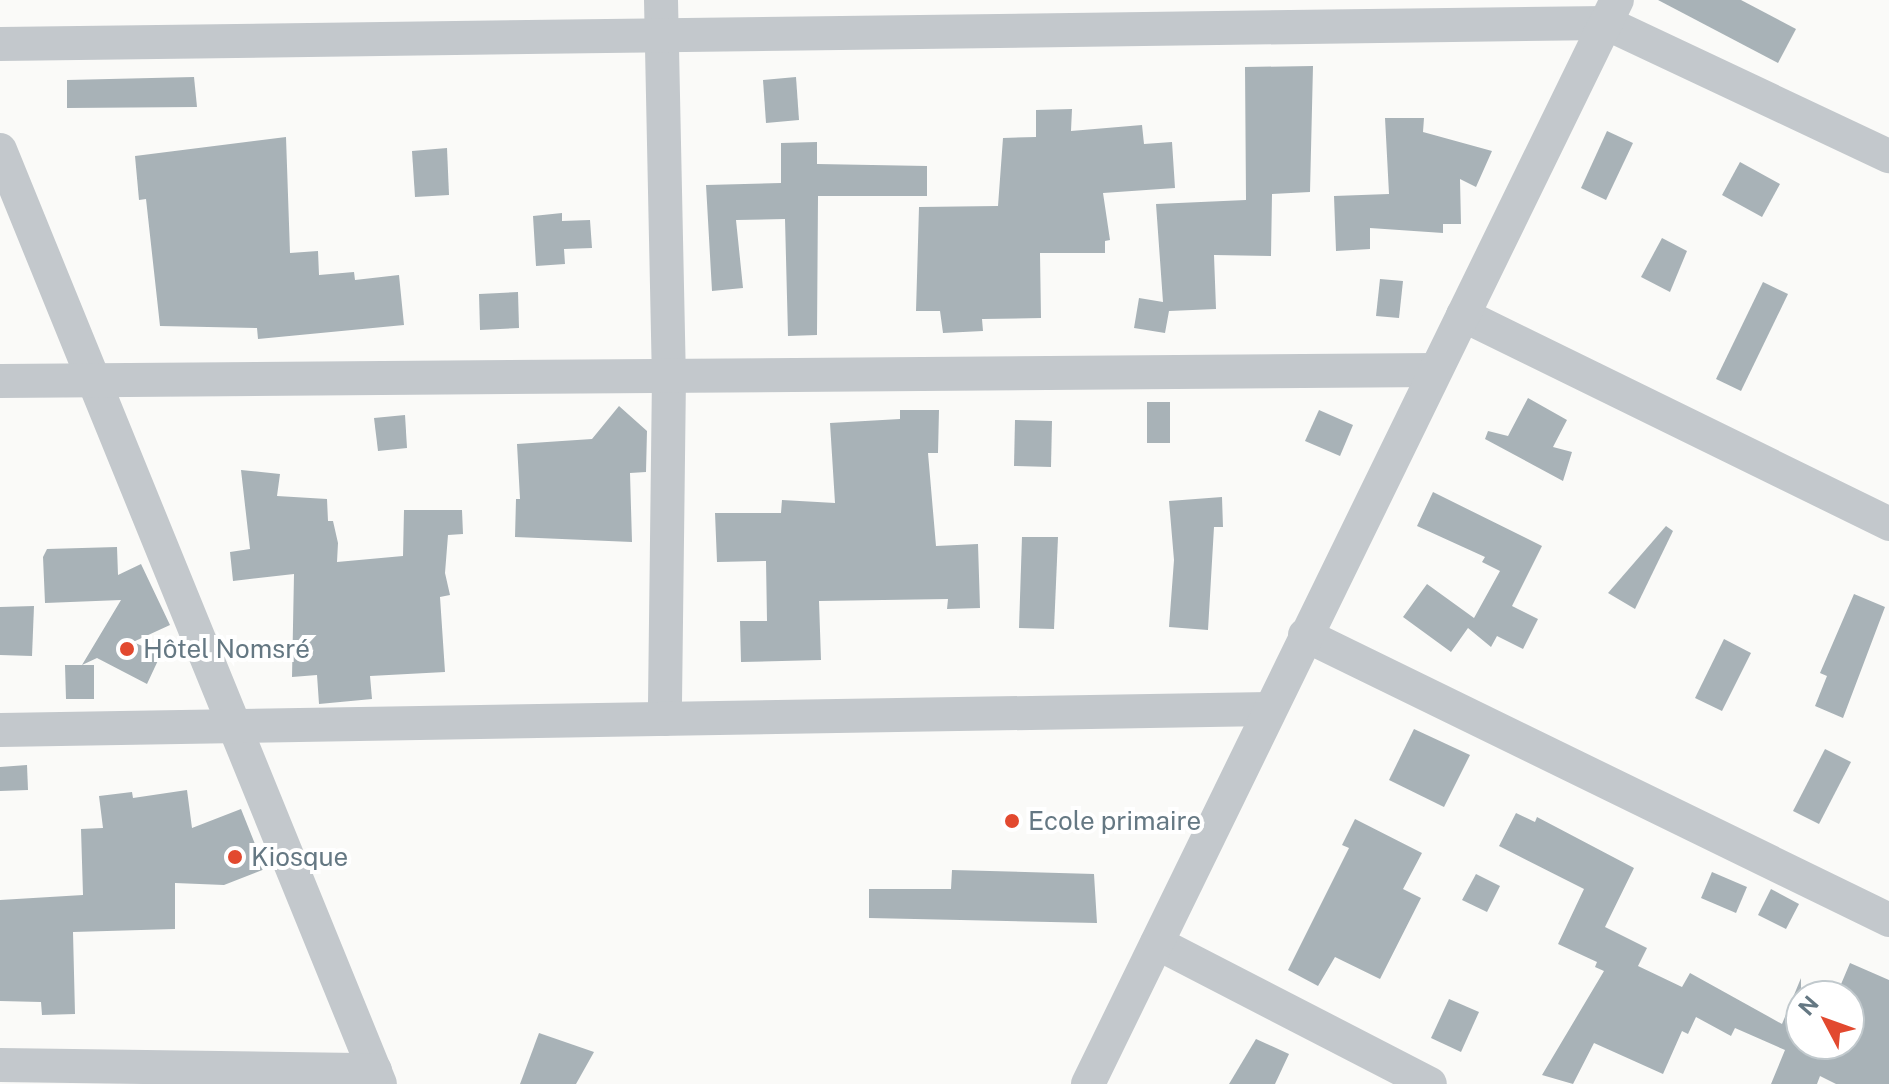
<!DOCTYPE html>
<html>
<head>
<meta charset="utf-8">
<style>
	body { margin:0 }
	#map { position:relative; width:1889px; height:1084px; overflow:hidden; background:#fafaf8; font-family:"Public Sans",sans-serif }
	div>[style] { position:absolute }
	.building>* { inset:0; background:#a8b2b7 }
	.minor>* { height:34px; margin:-17px; padding:0 17px; transform-origin:17px; border-radius:17px; background:#c3c8cc }
	.dots>* { width:22px; height:22px; translate:-50% -50%; box-sizing:border-box; border:4px solid #fff; border-radius:50% }
	span { translate:-50% -50%; white-space:nowrap; text-align:center; line-height:1.15; -webkit-text-stroke:8px #fff; paint-order:stroke }
	.poi-label { font-size:26px; color:#657883 }
	.left { translate:0 -50%; text-align:left }
	.north { position:absolute; left:1785px; top:980px; width:80px; height:80px; box-sizing:border-box; background:#fff; border:2px solid #c1c9cd; border-radius:50%; rotate:311deg; font-size:22px; font-weight:700; line-height:32px; text-align:center; color:#657883 }
	.north::after { content:''; display:block; margin:auto; width:28px; height:36px; background:#e2492f; clip-path:polygon(50% 0,100% 100%,50% 72%,0 100%) }
</style>
</head>
<body>
<div id="map">
	<div class="building">
		<i style="clip-path:polygon(1658px 0,1741px 0,1796px 29px,1778px 63px)"></i>
		<i style="clip-path:polygon(1313px 66px,1310px 192px,1272px 194px,1271px 256px,1214px 255px,1216px 309px,1169px 311px,1165px 333px,1134px 328px,1139px 298px,1163px 302px,1156px 204px,1246px 200px,1245px 67px)"></i>
		<i style="clip-path:polygon(194px 77px,197px 107px,67px 108px,67px 80px)"></i>
		<i style="clip-path:polygon(796px 77px,799px 120px,766px 123px,763px 80px)"></i>
		<i style="clip-path:polygon(1072px 109px,1071px 131px,1142px 125px,1144px 144px,1172px 142px,1175px 188px,1103px 193px,1110px 240px,1105px 241px,1105px 253px,1040px 253px,1041px 318px,982px 319px,983px 331px,943px 333px,940px 311px,916px 311px,919px 207px,998px 206px,1003px 138px,1036px 137px,1036px 110px)"></i>
		<i style="clip-path:polygon(1385px 118px,1424px 118px,1423px 132px,1492px 151px,1476px 187px,1460px 179px,1461px 224px,1443px 224px,1443px 233px,1370px 228px,1370px 249px,1336px 251px,1334px 196px,1389px 194px)"></i>
		<i style="clip-path:polygon(1607px 131px,1633px 143px,1606px 200px,1581px 188px)"></i>
		<i style="clip-path:polygon(286px 137px,290px 253px,318px 251px,319px 275px,354px 272px,355px 280px,399px 275px,404px 325px,258px 339px,257px 328px,160px 326px,146px 199px,139px 200px,135px 156px)"></i>
		<i style="clip-path:polygon(817px 142px,817px 164px,927px 166px,927px 196px,818px 196px,817px 335px,788px 336px,785px 219px,736px 220px,743px 288px,712px 291px,706px 185px,781px 183px,781px 143px)"></i>
		<i style="clip-path:polygon(447px 148px,449px 195px,415px 197px,412px 151px)"></i>
		<i style="clip-path:polygon(1740px 162px,1780px 184px,1762px 217px,1722px 195px)"></i>
		<i style="clip-path:polygon(562px 213px,562px 221px,590px 220px,592px 248px,564px 249px,565px 264px,536px 266px,533px 216px)"></i>
		<i style="clip-path:polygon(1662px 238px,1687px 251px,1670px 292px,1641px 277px)"></i>
		<i style="clip-path:polygon(1380px 279px,1403px 281px,1399px 318px,1376px 316px)"></i>
		<i style="clip-path:polygon(1763px 282px,1788px 294px,1741px 391px,1716px 379px)"></i>
		<i style="clip-path:polygon(518px 292px,519px 328px,480px 330px,479px 294px)"></i>
		<i style="clip-path:polygon(1528px 398px,1567px 420px,1553px 447px,1572px 452px,1563px 481px,1485px 439px,1488px 431px,1508px 436px)"></i>
		<i style="clip-path:polygon(1147px 402px,1170px 402px,1170px 443px,1147px 443px)"></i>
		<i style="clip-path:polygon(619px 406px,647px 431px,646px 472px,630px 473px,632px 542px,515px 537px,516px 499px,520px 499px,517px 444px,592px 439px)"></i>
		<i style="clip-path:polygon(900px 410px,939px 410px,938px 453px,928px 453px,936px 546px,978px 544px,980px 608px,947px 609px,948px 599px,819px 601px,821px 660px,741px 662px,740px 621px,767px 621px,766px 561px,717px 562px,715px 513px,781px 513px,782px 500px,835px 503px,830px 423px,900px 419px)"></i>
		<i style="clip-path:polygon(1319px 410px,1353px 425px,1340px 456px,1305px 441px)"></i>
		<i style="clip-path:polygon(405px 415px,407px 448px,378px 451px,374px 418px)"></i>
		<i style="clip-path:polygon(1015px 420px,1052px 421px,1051px 467px,1014px 466px)"></i>
		<i style="clip-path:polygon(241px 470px,280px 474px,277px 496px,327px 499px,328px 521px,333px 521px,338px 543px,337px 562px,403px 556px,404px 510px,462px 510px,463px 534px,448px 535px,445px 573px,450px 595px,440px 597px,445px 672px,370px 676px,372px 699px,319px 704px,317px 675px,292px 677px,294px 574px,233px 581px,230px 552px,250px 549px)"></i>
		<i style="clip-path:polygon(1433px 492px,1542px 546px,1512px 606px,1538px 619px,1523px 649px,1497px 636px,1491px 647px,1468px 628px,1451px 652px,1403px 617px,1427px 584px,1474px 618px,1500px 571px,1482px 562px,1485px 557px,1417px 526px)"></i>
		<i style="clip-path:polygon(1222px 497px,1223px 527px,1214px 527px,1208px 630px,1169px 627px,1174px 560px,1169px 501px)"></i>
		<i style="clip-path:polygon(1666px 526px,1673px 531px,1635px 609px,1608px 593px)"></i>
		<i style="clip-path:polygon(1022px 537px,1058px 537px,1054px 629px,1019px 628px)"></i>
		<i style="clip-path:polygon(117px 547px,118px 575px,141px 564px,170px 625px,133px 642px,161px 654px,147px 684px,97px 658px,82px 665px,94px 665px,94px 699px,66px 699px,65px 665px,82px 665px,121px 600px,45px 603px,43px 557px,47px 549px)"></i>
		<i style="clip-path:polygon(1854px 594px,1885px 607px,1843px 718px,1815px 706px,1827px 676px,1820px 673px)"></i>
		<i style="clip-path:polygon(34px 606px,32px 656px,0 655px,0 607px)"></i>
		<i style="clip-path:polygon(1724px 639px,1751px 653px,1722px 711px,1695px 698px)"></i>
		<i style="clip-path:polygon(1414px 729px,1470px 755px,1444px 807px,1389px 780px)"></i>
		<i style="clip-path:polygon(1825px 749px,1851px 762px,1819px 824px,1793px 811px)"></i>
		<i style="clip-path:polygon(27px 765px,28px 790px,0 791px,0 767px)"></i>
		<i style="clip-path:polygon(187px 790px,192px 828px,241px 809px,265px 869px,224px 885px,175px 883px,175px 929px,73px 932px,75px 1014px,42px 1015px,41px 1002px,0 1001px,0 900px,83px 895px,81px 829px,103px 828px,99px 796px,132px 792px,133px 798px)"></i>
		<i style="clip-path:polygon(1516px 813px,1535px 822px,1537px 817px,1634px 868px,1605px 927px,1647px 948px,1638px 966px,1682px 987px,1690px 973px,1782px 1024px,1801px 978px,1801px 1044px,1849px 1044px,1849px 996px,1836px 996px,1850px 963px,1889px 980px,1889px 1084px,1836px 1084px,1820px 1076px,1817px 1084px,1771px 1084px,1785px 1050px,1735px 1028px,1731px 1036px,1696px 1017px,1688px 1034px,1682px 1031px,1663px 1074px,1594px 1043px,1573px 1084px,1542px 1075px,1604px 971px,1595px 967px,1597px 962px,1558px 944px,1584px 889px,1499px 846px)"></i>
		<i style="clip-path:polygon(1355px 819px,1422px 853px,1403px 889px,1421px 898px,1380px 979px,1335px 957px,1318px 986px,1288px 970px,1349px 848px,1342px 845px)"></i>
		<i style="clip-path:polygon(952px 870px,1094px 874px,1097px 923px,869px 918px,869px 889px,951px 889px)"></i>
		<i style="clip-path:polygon(1712px 872px,1747px 887px,1736px 913px,1701px 898px)"></i>
		<i style="clip-path:polygon(1476px 874px,1500px 886px,1487px 912px,1462px 900px)"></i>
		<i style="clip-path:polygon(1771px 889px,1799px 904px,1786px 929px,1758px 915px)"></i>
		<i style="clip-path:polygon(1449px 999px,1479px 1012px,1461px 1052px,1431px 1038px)"></i>
		<i style="clip-path:polygon(539px 1033px,594px 1052px,576px 1084px,520px 1084px)"></i>
		<i style="clip-path:polygon(1256px 1039px,1289px 1054px,1275px 1084px,1229px 1084px)"></i>
	</div>
	<div class="minor">
		<i style="left:661px;top:0;width:376px;rotate:88.8deg"></i>
		<i style="left:669px;top:376px;width:343px;rotate:90.7deg"></i>
		<i style="left:0;top:44px;width:1606px;rotate:-0.75deg"></i>
		<i style="left:1606px;top:23px;width:313px;rotate:25.2deg"></i>
		<i style="left:0;top:150px;width:1008px;rotate:67.86deg"></i>
		<i style="left:1463px;top:315px;width:475px;rotate:26.1deg"></i>
		<i style="left:0;top:381px;width:1435px;rotate:-0.44deg"></i>
		<i style="left:1305px;top:635px;width:650px;rotate:26.01deg"></i>
		<i style="left:0;top:730px;width:1269px;rotate:-0.95deg"></i>
		<i style="left:1157px;top:943px;width:307px;rotate:27.3deg"></i>
		<i style="left:0;top:1065px;width:375px;rotate:0.8deg"></i>
		<i style="left:1088px;top:1084px;width:1206px;rotate:-63.99deg"></i>
	</div>
	<div class="dots">
		<i style="left:127px;top:649px;background:#e2492f"></i>
		<i style="left:1012px;top:821px;background:#e2492f"></i>
		<i style="left:235px;top:857px;background:#e2492f"></i>
	</div>
	<div class="poi-label">
		<span class="left" style="left:143px;top:649px">Hôtel Nomsré</span>
		<span class="left" style="left:1028px;top:821px">Ecole primaire</span>
		<span class="left" style="left:251px;top:857px">Kiosque</span>
	</div>
	<div class="north">N</div>
</div>
</body>
</html>
